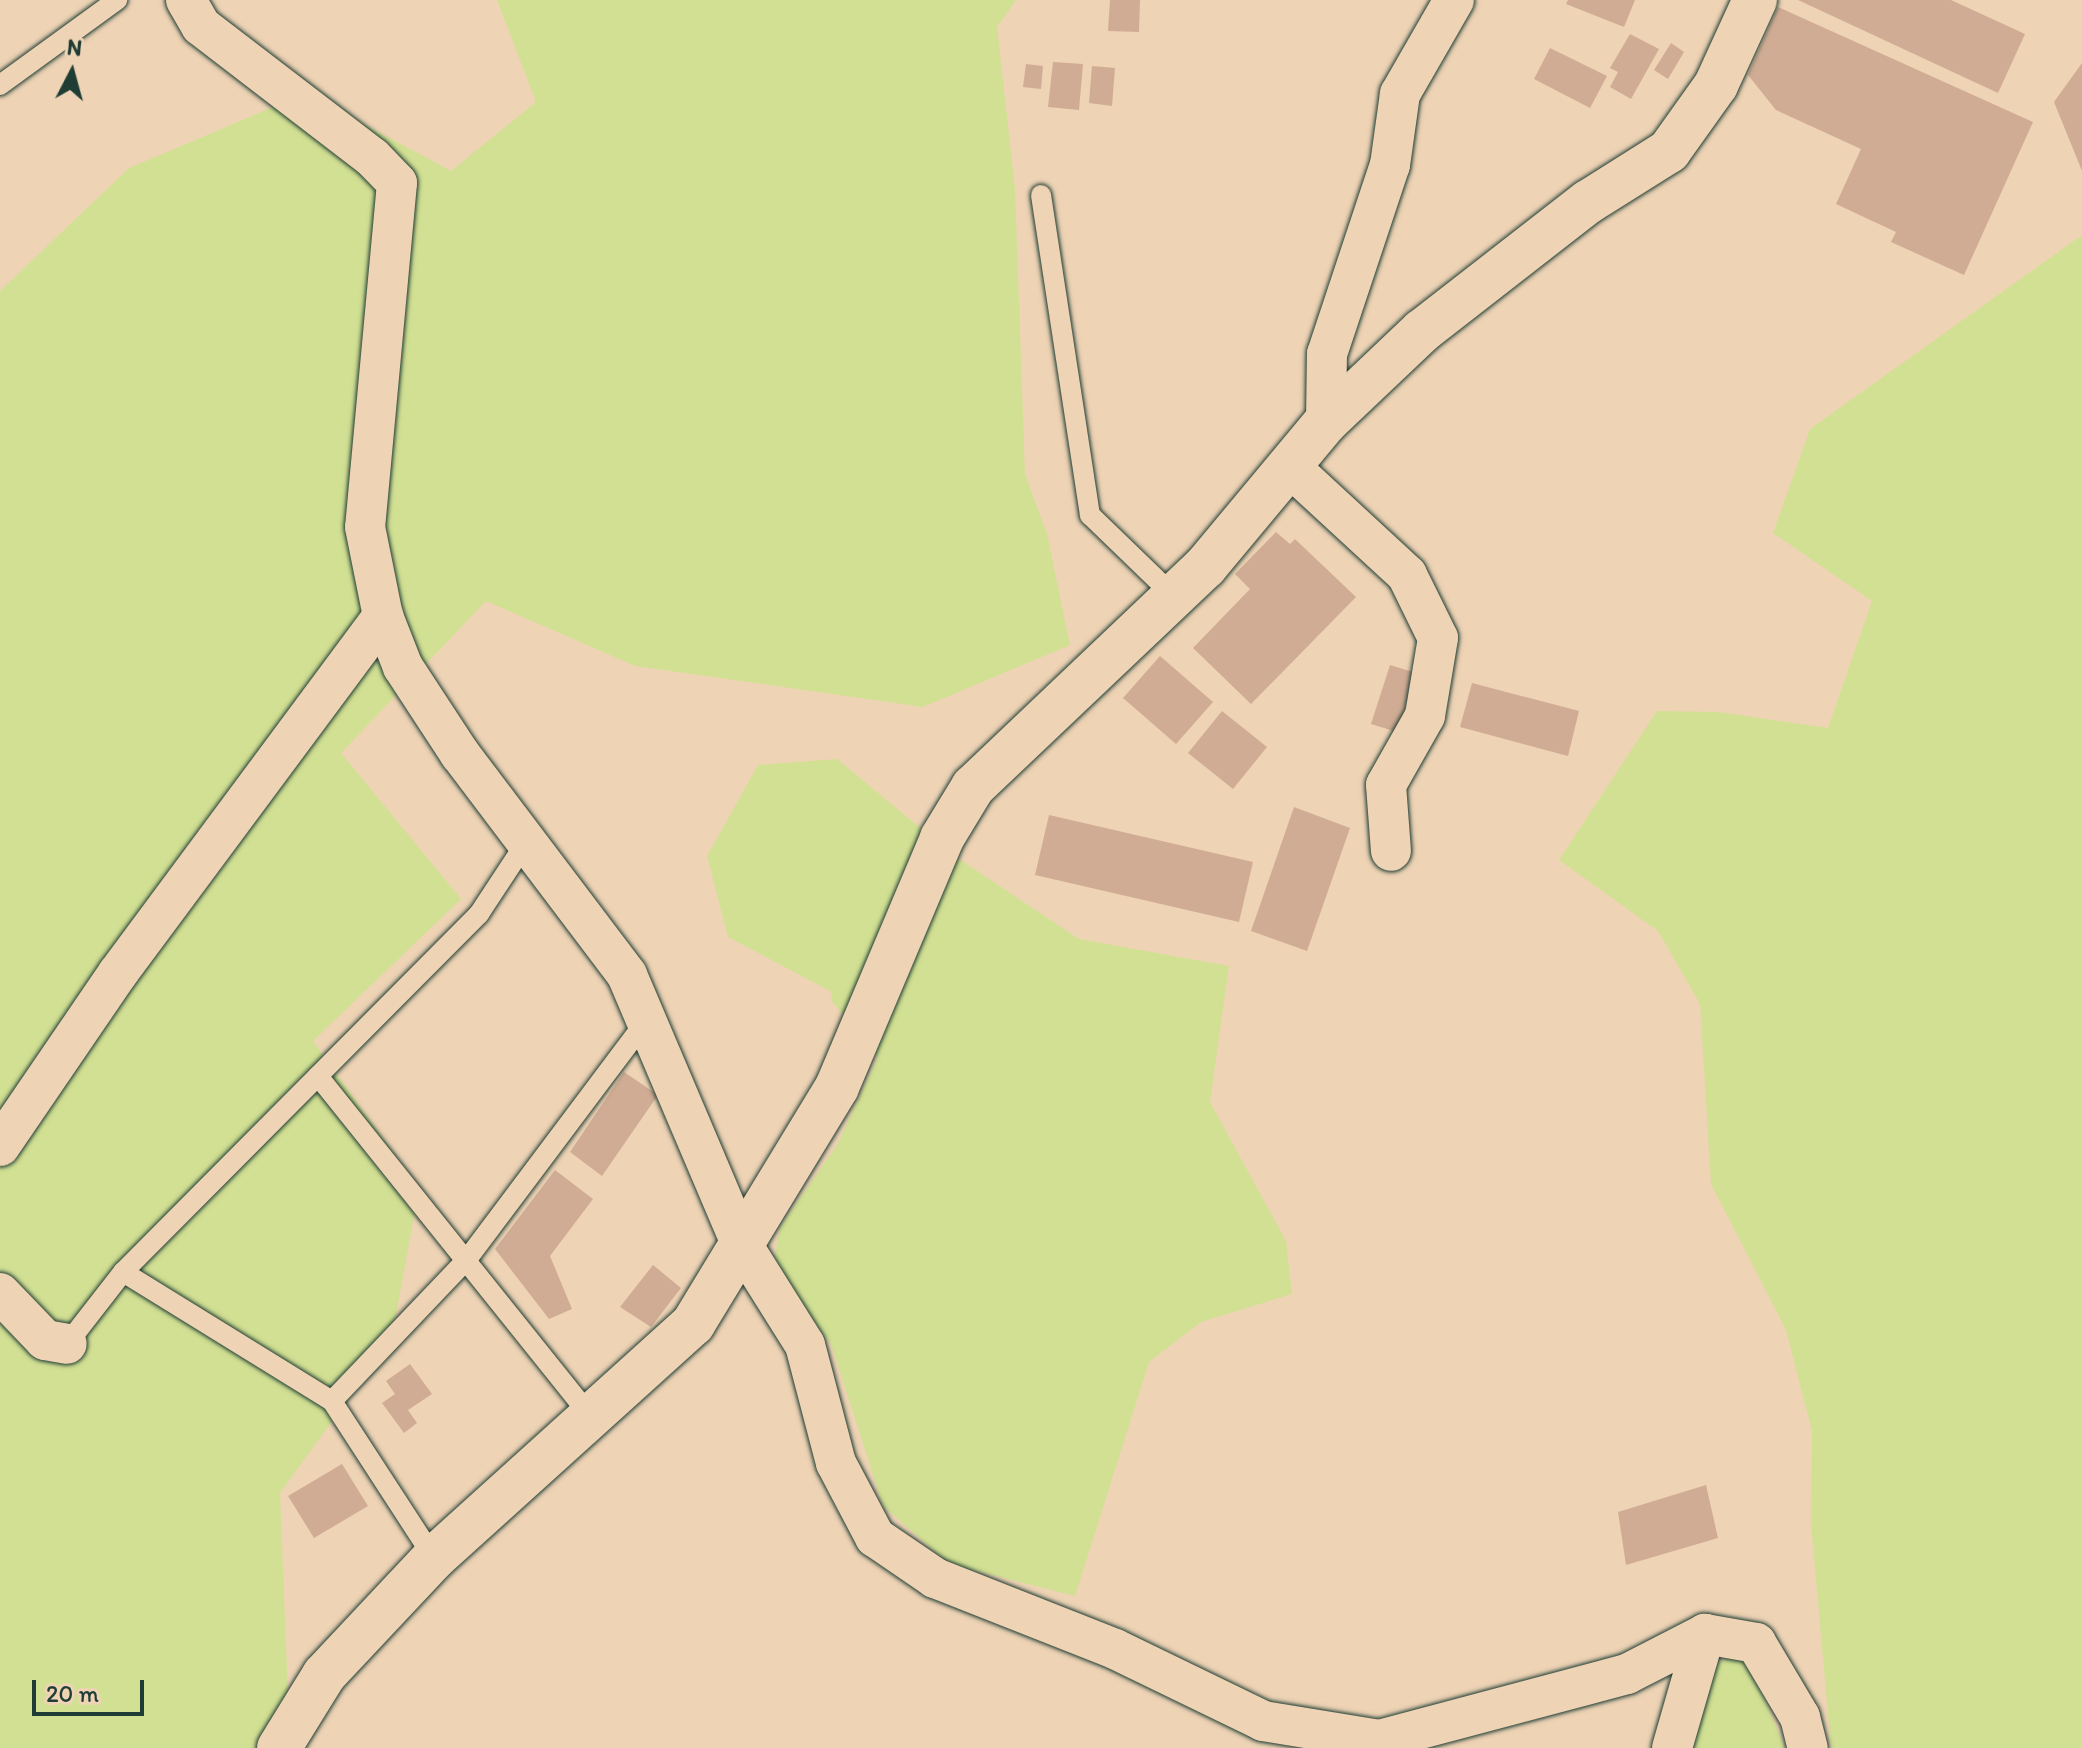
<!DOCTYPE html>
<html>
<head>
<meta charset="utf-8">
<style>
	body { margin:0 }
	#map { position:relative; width:2082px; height:1748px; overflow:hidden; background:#eed3b5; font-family:Itim,sans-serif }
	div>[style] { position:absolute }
	.green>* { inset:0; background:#d2e093 }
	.building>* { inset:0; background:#d1ac94 }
	.roads { filter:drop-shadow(0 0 2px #1f3d34) drop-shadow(0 0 2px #1f3d34) }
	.lane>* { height:20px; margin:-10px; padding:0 10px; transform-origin:10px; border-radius:10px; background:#eed3b5 }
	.street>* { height:40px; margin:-20px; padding:0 20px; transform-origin:20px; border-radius:20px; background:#eed3b5 }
	.secondary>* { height:44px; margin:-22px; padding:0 22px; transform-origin:22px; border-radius:22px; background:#eed3b5 }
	span { translate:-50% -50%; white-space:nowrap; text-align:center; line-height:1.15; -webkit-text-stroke:7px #eed3b5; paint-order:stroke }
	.north { position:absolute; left:32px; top:32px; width:80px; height:80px; -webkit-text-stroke:6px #eed3b5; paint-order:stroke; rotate:6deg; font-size:22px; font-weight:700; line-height:32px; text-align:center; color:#1f3d34 }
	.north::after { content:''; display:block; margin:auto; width:28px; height:36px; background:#1f3d34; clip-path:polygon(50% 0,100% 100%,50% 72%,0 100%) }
	.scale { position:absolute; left:32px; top:1680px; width:112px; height:36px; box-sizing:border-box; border:4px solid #1f3d34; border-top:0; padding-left:10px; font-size:24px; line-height:28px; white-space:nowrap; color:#1f3d34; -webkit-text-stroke:6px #eed3b5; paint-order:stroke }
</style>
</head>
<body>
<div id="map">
	<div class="green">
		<i style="clip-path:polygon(497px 0,1016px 0,997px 27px,1015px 189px,1025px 474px,1047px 534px,1070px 645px,923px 707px,635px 666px,486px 601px,341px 753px,461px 899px,313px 1041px,419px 1188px,392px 1338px,280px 1493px,290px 1748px,0 1748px,0 291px,129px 168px,306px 93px,451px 171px,536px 102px)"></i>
		<i style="clip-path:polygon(2082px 235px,2082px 1748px,1831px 1748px,1811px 1524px,1812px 1431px,1786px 1330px,1711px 1184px,1700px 1004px,1658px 931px,1559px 860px,1657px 711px,1719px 712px,1828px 728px,1872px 601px,1773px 533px,1810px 429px)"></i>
		<i style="clip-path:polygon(837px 759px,953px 855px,1079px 939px,1229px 966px,1210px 1102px,1286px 1241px,1292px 1294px,1201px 1322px,1149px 1362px,1075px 1596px,949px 1564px,883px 1506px,831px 1344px,773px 1266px,780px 1227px,837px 1145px,878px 1057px,831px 1000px,832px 992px,728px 937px,707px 856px,758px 765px)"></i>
		<i style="clip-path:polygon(1736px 1655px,1755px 1676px,1785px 1748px,1664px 1748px,1685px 1676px)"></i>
	</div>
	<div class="building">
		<i style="clip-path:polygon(1110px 0,1140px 0,1139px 32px,1108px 31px)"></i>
		<i style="clip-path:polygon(1568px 0,1635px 0,1624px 27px,1566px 4px)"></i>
		<i style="clip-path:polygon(1798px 0,1951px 0,2025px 34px,1998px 93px)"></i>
		<i style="clip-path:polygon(1778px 7px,2033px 122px,1964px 275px,1891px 242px,1896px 232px,1836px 204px,1861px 149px,1776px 110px,1748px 75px)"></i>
		<i style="clip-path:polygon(1630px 34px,1659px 49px,1631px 99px,1610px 87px,1618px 72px,1610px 68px)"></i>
		<i style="clip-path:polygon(1671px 43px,1684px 52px,1668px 79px,1654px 70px)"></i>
		<i style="clip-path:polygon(1550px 48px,1607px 76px,1590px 108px,1534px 79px)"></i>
		<i style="clip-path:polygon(1053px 62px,1083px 64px,1079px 110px,1048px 107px)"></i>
		<i style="clip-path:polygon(2082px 63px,2082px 171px,2054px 102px)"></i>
		<i style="clip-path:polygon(1026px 64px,1043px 66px,1041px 89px,1023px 87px)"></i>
		<i style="clip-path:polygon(1092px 66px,1115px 68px,1112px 106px,1089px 103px)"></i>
		<i style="clip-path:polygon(1276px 532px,1290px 544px,1295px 539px,1356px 597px,1251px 704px,1193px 648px,1250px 589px,1235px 574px)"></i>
		<i style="clip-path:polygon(1160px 656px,1213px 702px,1176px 744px,1123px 698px)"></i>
		<i style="clip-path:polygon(1390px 665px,1416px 673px,1397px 732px,1371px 724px)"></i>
		<i style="clip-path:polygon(1472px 683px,1579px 711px,1568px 756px,1460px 727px)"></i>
		<i style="clip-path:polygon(1222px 711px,1267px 747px,1233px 789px,1188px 753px)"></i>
		<i style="clip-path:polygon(1294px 807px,1350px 828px,1307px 951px,1251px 931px)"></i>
		<i style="clip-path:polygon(1049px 815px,1253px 862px,1239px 922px,1035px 875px)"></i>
		<i style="clip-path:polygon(624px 1072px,658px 1095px,602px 1176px,570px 1152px)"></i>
		<i style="clip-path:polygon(555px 1170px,593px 1199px,550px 1256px,572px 1309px,549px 1319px,495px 1249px)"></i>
		<i style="clip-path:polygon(653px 1265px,681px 1288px,651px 1327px,620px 1307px)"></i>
		<i style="clip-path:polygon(410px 1364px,432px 1394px,408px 1410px,417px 1423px,404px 1433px,382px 1403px,395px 1394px,386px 1381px)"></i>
		<i style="clip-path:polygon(342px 1464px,368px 1506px,314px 1538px,288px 1496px)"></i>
		<i style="clip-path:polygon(1706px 1485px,1718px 1538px,1626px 1565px,1618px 1512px)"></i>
	</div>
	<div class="roads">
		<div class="lane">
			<i style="left:0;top:85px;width:145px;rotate:-36deg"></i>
			<i style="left:1041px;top:195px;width:324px;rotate:81.3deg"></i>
			<i style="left:1090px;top:515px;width:117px;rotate:44deg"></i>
			<i style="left:318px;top:1076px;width:440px;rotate:51.3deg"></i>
			<i style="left:123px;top:1272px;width:246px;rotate:31.7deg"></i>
			<i style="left:332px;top:1401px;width:197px;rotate:-46.4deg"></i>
			<i style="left:468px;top:1258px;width:298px;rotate:-53.1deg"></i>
			<i style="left:67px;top:1344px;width:91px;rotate:-52.1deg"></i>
			<i style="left:123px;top:1272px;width:505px;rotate:-45.16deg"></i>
			<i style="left:479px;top:914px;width:87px;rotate:-56.7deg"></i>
			<i style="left:332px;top:1401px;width:187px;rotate:57deg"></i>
		</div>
		<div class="street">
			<i style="left:186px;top:0;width:30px;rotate:60deg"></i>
			<i style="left:201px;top:26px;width:215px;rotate:37.5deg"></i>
			<i style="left:372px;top:157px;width:36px;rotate:46deg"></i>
			<i style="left:397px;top:183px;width:345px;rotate:95.3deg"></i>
			<i style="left:365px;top:527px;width:91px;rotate:78.6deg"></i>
			<i style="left:383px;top:616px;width:55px;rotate:68.6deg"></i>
			<i style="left:403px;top:667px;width:104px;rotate:56.8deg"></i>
			<i style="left:460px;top:754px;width:277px;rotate:52.9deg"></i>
			<i style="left:627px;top:975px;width:291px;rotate:67deg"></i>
			<i style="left:741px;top:1243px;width:120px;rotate:57.9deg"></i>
			<i style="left:805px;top:1345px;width:122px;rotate:75.3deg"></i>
			<i style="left:836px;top:1463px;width:84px;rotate:62.2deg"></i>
			<i style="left:875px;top:1537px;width:73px;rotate:34.3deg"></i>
			<i style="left:935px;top:1578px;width:193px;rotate:21.5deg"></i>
			<i style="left:1115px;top:1649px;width:165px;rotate:25.9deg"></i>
			<i style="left:1263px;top:1721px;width:118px;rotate:9.3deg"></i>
			<i style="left:1379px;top:1740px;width:257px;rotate:-14.9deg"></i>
			<i style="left:1627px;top:1674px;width:88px;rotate:-27.1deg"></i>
			<i style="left:1705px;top:1634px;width:52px;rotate:10deg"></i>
			<i style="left:1756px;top:1643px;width:86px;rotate:59.3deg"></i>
			<i style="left:1800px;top:1717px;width:32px;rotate:76deg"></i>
			<i style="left:1326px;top:422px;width:68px;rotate:-89.2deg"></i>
			<i style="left:1327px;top:354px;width:199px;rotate:-71.6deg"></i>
			<i style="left:1390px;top:165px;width:72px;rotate:-82deg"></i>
			<i style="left:1400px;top:94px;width:108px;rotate:-60.1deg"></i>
			<i style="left:1288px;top:465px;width:162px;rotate:42.7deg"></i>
			<i style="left:1407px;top:575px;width:70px;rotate:63.8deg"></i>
			<i style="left:1438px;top:638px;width:79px;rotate:99.5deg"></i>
			<i style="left:1425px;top:716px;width:79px;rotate:119.5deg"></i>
			<i style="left:1386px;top:785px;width:66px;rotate:85.7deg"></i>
			<i style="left:0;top:1146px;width:209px;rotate:-55.7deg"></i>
			<i style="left:118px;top:973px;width:445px;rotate:-53.4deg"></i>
			<i style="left:0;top:1293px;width:65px;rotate:46.2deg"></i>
			<i style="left:45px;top:1340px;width:22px;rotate:10deg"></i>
			<i style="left:1672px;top:1748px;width:119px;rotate:-73.9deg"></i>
		</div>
		<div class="secondary">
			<i style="left:279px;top:1748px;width:86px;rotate:-58.3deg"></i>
			<i style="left:324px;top:1675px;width:161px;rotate:-46.8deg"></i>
			<i style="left:434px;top:1558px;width:349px;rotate:-42.1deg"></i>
			<i style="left:693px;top:1324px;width:277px;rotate:-58.7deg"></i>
			<i style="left:837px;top:1087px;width:270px;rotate:-67.1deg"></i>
			<i style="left:942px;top:838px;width:60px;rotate:-58.7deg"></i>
			<i style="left:973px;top:787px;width:320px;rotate:-43.5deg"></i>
			<i style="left:1205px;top:567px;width:189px;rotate:-50.2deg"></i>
			<i style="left:1326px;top:422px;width:132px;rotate:-43.5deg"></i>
			<i style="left:1422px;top:331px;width:210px;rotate:-37.9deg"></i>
			<i style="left:1588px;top:202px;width:96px;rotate:-32.2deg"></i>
			<i style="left:1669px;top:151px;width:81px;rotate:-54.5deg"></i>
			<i style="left:1716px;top:85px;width:94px;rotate:-65.4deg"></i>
		</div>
	</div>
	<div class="north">N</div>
	<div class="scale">20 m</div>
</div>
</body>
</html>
